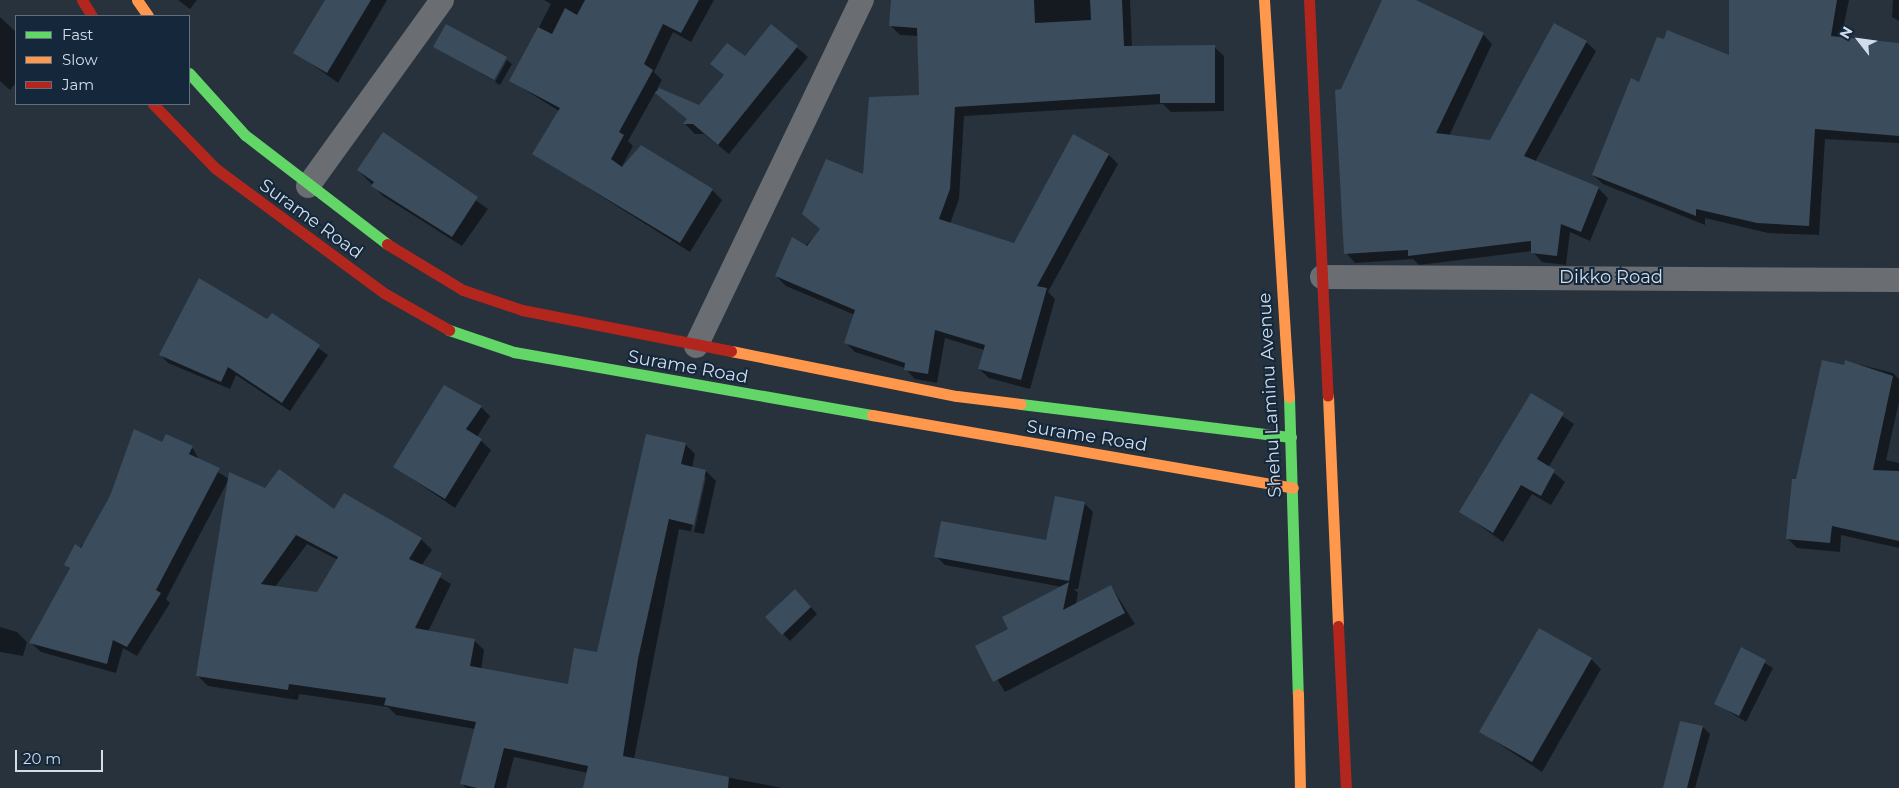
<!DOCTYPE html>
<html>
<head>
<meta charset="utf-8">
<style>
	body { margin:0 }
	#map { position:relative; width:1899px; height:788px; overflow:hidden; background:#27323d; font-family:Montserrat,sans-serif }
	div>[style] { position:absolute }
	.shadow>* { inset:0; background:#0007 }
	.building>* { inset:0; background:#3b4c5c }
	.street>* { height:24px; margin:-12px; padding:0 12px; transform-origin:12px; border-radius:12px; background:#6a6e73 }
	.fast>* { height:11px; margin:-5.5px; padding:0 5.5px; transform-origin:5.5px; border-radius:5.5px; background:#63d668 }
	.slow>* { height:11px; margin:-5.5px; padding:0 5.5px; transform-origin:5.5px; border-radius:5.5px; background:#ff974d }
	.jam>* { height:11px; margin:-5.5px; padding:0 5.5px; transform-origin:5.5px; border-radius:5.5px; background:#b3261e }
	span { translate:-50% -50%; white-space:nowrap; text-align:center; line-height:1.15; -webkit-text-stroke:4px #14273b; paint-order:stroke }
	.street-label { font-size:18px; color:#d1ddeb }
	.legend { position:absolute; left:15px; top:15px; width:175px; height:90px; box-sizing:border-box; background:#14273b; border:1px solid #607081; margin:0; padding:6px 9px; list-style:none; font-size:15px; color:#d1ddeb }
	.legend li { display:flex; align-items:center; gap:10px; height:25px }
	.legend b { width:25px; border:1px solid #607081 }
	.north { position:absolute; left:1834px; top:15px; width:50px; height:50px; -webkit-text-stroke:4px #14273b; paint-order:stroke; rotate:300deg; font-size:14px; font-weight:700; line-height:20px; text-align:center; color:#d1ddeb }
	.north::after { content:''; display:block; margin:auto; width:18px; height:22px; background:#d1ddeb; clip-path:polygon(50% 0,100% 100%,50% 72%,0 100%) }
	.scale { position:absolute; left:15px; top:750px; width:88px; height:22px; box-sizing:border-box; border:2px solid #d1ddeb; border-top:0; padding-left:6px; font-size:15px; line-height:18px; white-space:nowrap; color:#d1ddeb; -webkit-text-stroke:4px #14273b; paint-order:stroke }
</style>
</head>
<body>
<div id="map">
	<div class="shadow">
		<i style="clip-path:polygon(178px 0,197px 0,190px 9px)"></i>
		<i style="clip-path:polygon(326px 0,387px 0,338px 83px,295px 52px)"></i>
		<i style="clip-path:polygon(544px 0,714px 0,691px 42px,673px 32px,654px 72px,662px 80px,657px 89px,700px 107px,725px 76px,711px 64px,745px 58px,772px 26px,808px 57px,729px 154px,704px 134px,695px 134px,685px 124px,688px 120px,656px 91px,628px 141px,633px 146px,619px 172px,712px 190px,722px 200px,690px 252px,534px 154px,559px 111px,511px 81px,551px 4px)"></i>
		<i style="clip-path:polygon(892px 0,1130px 0,1132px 47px,1214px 47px,1224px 56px,1224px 111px,1171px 112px,1163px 104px,964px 116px,959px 199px,950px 224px,1015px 244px,1109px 155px,1118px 164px,1048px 292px,1055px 299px,1030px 389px,989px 378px,979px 369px,984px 350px,945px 338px,937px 383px,915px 379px,905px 368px,855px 352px,845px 342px,855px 315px,786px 286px,776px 276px,821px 230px,803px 214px,864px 176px,921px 96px,919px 36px,900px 35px,891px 26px)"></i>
		<i style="clip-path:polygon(1384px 0,1413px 0,1483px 34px,1492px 44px,1449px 136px,1491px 141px,1586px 42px,1596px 51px,1535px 162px,1598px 188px,1608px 198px,1590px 241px,1570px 232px,1566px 265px,1542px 262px,1532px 251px,1419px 265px,1413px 259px,1355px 263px,1346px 253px,1342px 91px)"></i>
		<i style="clip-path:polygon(1730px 0,1849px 0,1841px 39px,1899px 44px,1899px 143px,1825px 139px,1819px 235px,1768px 233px,1705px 218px,1705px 225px,1603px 184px,1593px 175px,1639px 83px,1730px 57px)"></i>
		<i style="clip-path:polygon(1893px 0,1899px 0,1899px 21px,1892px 17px)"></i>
		<i style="clip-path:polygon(0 17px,16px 32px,16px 83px,10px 90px,0 81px)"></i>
		<i style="clip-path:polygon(434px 47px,505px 58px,493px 80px)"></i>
		<i style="clip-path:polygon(507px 60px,512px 64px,500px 85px,495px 82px)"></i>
		<i style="clip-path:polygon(383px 134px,488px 209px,462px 246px,383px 196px,358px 170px)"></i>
		<i style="clip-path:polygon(272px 315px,328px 355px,290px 411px,236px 375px,230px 389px,168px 363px,160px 354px,268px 321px)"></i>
		<i style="clip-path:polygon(1846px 361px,1893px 373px,1899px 379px,1899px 402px,1886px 460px,1899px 463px,1899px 548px,1841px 535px,1840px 552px,1797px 548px,1788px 539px,1797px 480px)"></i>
		<i style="clip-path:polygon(1531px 395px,1574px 424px,1548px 468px,1565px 482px,1551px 505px,1532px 494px,1503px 542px,1461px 512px)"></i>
		<i style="clip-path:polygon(481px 407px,490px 416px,477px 437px,491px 450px,455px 508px,395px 467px)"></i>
		<i style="clip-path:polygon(163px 444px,192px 447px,200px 461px,229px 479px,166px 599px,170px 603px,137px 656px,123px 648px,116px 673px,41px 652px,31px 643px,70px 569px,66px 565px)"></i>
		<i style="clip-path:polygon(evenodd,685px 444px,695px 454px,692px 468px,706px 471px,716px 481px,704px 534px,679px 529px,634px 759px,782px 788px,585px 788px,588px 773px,514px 757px,506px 788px,466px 788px,461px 783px,475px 729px,396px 715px,388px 707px,299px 694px,298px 700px,208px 686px,198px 676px,266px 490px,334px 511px,344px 495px,421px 539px,432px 550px,421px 566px,451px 584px,428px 632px,474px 640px,484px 650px,481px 670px,569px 685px,598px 653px,685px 444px,703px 477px,706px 477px,694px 532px,691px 531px,703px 477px,685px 444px,307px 544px,338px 560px,317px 593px,275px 587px,307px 544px)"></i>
		<i style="clip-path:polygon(1084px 503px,1093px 512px,1078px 589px,1074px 589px,1078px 593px,1076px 604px,1111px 586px,1135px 624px,1005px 692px,977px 647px,1010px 630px,1062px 587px,945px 565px,936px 556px,1047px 542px)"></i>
		<i style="clip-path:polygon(802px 597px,817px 614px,790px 641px,767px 617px)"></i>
		<i style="clip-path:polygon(0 627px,17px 632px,27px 642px,23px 656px,0 652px)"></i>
		<i style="clip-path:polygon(1741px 649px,1773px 668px,1746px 722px,1715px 703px)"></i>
		<i style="clip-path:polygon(1591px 659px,1601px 669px,1542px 772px,1481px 732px)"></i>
		<i style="clip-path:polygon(1703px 727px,1710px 734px,1695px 788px,1668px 788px)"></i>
	</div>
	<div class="building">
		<i style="clip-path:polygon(325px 0,371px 0,327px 73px,293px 53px)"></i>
		<i style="clip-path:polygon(585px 0,699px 0,681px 33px,663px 24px,644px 64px,653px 70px,619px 132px,624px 135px,611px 159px,622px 167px,641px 145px,713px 189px,680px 243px,532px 154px,560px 108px,509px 81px,538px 27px,552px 34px,565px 8px,577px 15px)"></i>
		<i style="clip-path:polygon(891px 0,1034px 0,1035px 23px,1091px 20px,1090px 0,1122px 0,1124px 46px,1215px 45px,1215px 103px,1160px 103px,1160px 94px,955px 107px,950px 189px,939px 219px,1014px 243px,1073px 134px,1109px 154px,1037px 286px,1047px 288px,1021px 380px,978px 369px,985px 345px,935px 330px,928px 374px,904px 370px,905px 363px,844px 343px,855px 310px,775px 276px,792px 237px,807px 246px,820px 229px,802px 214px,826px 159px,863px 174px,869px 97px,919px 95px,917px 28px,889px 26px)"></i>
		<i style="clip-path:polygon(1382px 0,1416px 0,1484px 33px,1436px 133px,1490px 140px,1554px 23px,1587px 41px,1524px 156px,1599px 187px,1581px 232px,1561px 224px,1557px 256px,1531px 253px,1531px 241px,1408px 256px,1408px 250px,1344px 254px,1335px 90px,1341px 89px)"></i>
		<i style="clip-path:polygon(1729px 0,1837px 0,1831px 36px,1899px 43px,1899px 136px,1815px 129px,1809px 226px,1757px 223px,1696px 209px,1696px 216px,1592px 175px,1631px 78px,1639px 82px,1657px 37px,1664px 39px,1667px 30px,1729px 55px)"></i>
		<i style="clip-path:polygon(446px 24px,507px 57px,494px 80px,433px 47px)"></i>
		<i style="clip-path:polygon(771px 24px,798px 46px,718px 145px,693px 124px,683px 124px,687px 119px,655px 93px,659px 88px,699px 105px,724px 75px,710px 64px,727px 43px,745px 56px)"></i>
		<i style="clip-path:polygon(383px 132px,478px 197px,452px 237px,371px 186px,374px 182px,357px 170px)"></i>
		<i style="clip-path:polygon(199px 278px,267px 319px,272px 313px,320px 345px,282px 403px,228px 367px,221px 382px,159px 355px)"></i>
		<i style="clip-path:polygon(1822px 360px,1844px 365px,1845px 360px,1893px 376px,1873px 470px,1899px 471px,1899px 541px,1832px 526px,1830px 543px,1786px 539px,1792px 479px,1796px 479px)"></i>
		<i style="clip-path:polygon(444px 385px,482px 406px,466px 429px,482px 439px,445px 499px,393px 467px)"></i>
		<i style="clip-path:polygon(1531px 393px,1564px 413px,1537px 459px,1555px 470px,1541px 496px,1521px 485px,1493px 533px,1459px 512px)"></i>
		<i style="clip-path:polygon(134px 429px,162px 442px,166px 434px,193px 446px,189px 454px,220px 468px,156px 590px,161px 593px,127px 647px,113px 640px,107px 664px,29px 643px,70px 568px,64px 565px,75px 544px,81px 548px,110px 496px)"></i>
		<i style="clip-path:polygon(evenodd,646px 434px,686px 443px,681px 464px,706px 470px,694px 525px,669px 519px,638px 659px,623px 756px,729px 777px,728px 788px,583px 788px,588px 766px,504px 748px,494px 788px,477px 788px,460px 784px,476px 722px,384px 705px,386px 698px,289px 684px,288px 690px,196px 676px,229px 472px,265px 488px,279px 469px,334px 509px,344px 493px,422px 538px,409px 559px,442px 573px,415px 628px,475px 639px,470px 666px,568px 684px,574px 648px,597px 652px,646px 434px,296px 535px,338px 557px,317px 592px,261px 584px,296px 535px)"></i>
		<i style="clip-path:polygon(1055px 496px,1085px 502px,1069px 581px,934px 557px,941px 521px,1046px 540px)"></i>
		<i style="clip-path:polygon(1069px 582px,1063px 610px,1111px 585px,1125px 613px,993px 682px,975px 646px,1008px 629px,1002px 617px)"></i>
		<i style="clip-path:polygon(795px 589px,811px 607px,782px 635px,765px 617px)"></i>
		<i style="clip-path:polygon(1539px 628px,1592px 658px,1532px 762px,1479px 732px)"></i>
		<i style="clip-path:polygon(1741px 647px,1766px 660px,1739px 716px,1714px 704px)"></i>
		<i style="clip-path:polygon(1680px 721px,1703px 726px,1687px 788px,1663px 788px)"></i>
	</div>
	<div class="street">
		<i style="left:308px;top:186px;width:229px;rotate:-54.2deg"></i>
		<i style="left:1322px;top:277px;width:577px;rotate:0.3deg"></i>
		<i style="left:696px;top:346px;width:384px;rotate:-64.4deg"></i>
	</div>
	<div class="fast">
		<i style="left:189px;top:73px;width:84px;rotate:47.9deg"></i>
		<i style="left:245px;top:135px;width:179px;rotate:37.5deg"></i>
		<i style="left:449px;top:330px;width:69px;rotate:18.7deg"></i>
		<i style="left:514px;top:352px;width:364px;rotate:10deg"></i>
		<i style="left:1289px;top:397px;width:297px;rotate:88.3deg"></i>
		<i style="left:1021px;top:404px;width:272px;rotate:7deg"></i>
	</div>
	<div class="slow">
		<i style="left:137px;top:0;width:19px;rotate:55deg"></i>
		<i style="left:1264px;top:0;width:398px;rotate:86.4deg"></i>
		<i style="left:731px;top:351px;width:230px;rotate:11.3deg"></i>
		<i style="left:957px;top:396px;width:64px;rotate:7.1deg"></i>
		<i style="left:1328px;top:396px;width:230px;rotate:87.5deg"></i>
		<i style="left:872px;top:415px;width:427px;rotate:9.8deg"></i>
		<i style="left:1298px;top:694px;width:94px;rotate:88.8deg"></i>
	</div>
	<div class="jam">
		<i style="left:82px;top:0;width:19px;rotate:58deg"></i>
		<i style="left:1309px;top:0;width:396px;rotate:87.3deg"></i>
		<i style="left:153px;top:104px;width:89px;rotate:45.9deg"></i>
		<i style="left:215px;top:168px;width:210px;rotate:36.5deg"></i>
		<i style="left:384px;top:293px;width:75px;rotate:29.6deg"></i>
		<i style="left:387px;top:244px;width:89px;rotate:31.2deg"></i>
		<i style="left:463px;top:290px;width:62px;rotate:18.7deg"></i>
		<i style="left:522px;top:310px;width:213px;rotate:11.1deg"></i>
		<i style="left:1338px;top:626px;width:162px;rotate:87.2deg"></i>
	</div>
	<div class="street-label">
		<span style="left:311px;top:219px;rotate:36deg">Surame Road</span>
		<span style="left:1611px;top:277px">Dikko Road</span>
		<span style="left:688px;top:367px;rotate:10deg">Surame Road</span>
		<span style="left:1270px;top:395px;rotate:-93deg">Shehu Laminu Avenue</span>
		<span style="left:1087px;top:436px;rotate:9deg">Surame Road</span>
	</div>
	<ul class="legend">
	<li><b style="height:6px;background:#63d668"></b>Fast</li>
	<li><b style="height:6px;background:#ff974d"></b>Slow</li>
	<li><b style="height:6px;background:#b3261e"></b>Jam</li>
	</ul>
	<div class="north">N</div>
	<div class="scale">20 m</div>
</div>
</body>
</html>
